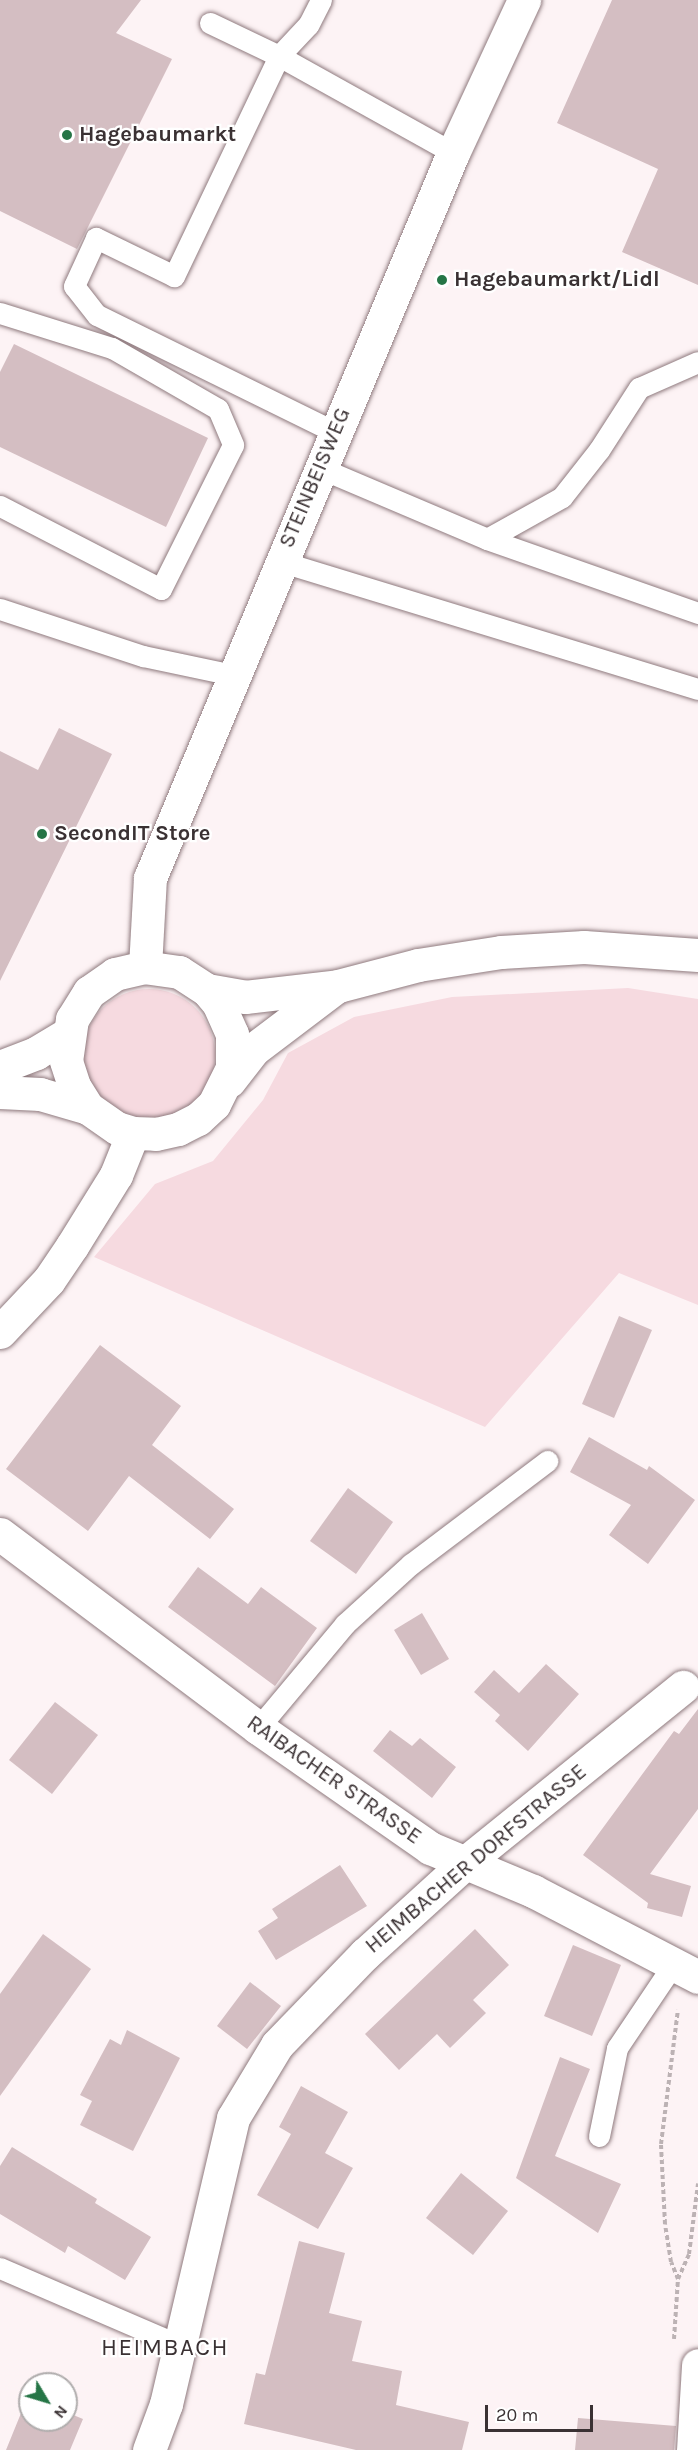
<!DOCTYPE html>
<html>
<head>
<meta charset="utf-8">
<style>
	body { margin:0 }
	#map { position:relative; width:698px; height:2450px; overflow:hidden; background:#fdf3f5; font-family:Karla,sans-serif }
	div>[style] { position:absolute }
	.green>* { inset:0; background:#f6dae0 }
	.round { border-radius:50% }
	.building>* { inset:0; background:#d4bec2 }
	.path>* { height:4px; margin-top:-2px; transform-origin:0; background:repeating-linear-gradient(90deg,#bcb2b4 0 4.5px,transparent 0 7.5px) }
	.roads { filter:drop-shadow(0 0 2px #8f7a7e) drop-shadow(0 0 2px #8f7a7e) }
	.lane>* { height:21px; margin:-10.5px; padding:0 10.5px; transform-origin:10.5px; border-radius:10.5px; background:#fff }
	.street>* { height:33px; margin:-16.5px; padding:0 16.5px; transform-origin:16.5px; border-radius:16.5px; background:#fff }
	.secondary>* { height:33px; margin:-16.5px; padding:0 16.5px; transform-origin:16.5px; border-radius:16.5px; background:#fff }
	.primary>* { height:33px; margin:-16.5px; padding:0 16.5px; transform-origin:16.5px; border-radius:16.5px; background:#fff }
	.dots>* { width:16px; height:16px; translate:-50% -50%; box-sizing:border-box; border:3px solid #fff; border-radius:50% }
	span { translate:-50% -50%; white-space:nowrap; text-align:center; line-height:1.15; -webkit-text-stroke:4.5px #fff; paint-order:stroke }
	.poi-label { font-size:22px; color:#3a3133; font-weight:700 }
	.left { translate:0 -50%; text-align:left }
	.street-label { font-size:22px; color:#3a3133 }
	.neighbourhood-label { font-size:24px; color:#3a3133; letter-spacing:1.5px }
	.north { position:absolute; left:18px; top:2372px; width:60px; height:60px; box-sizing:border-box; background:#fff; border:2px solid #b0adad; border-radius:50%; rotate:128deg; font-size:16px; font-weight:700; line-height:24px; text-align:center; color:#3a3133 }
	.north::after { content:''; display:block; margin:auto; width:21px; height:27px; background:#257546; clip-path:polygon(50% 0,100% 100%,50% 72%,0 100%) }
	.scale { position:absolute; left:485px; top:2405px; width:108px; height:27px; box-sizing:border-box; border:3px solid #3a3133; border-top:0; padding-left:8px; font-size:18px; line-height:21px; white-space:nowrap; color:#3a3133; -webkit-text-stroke:4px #fff; paint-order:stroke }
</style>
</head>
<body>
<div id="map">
	<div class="green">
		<i style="clip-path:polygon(628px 988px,698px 999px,698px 1305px,619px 1273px,485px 1427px,94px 1257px,155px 1184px,213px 1161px,263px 1100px,288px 1053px,354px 1017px,452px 997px)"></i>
		<i class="round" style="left:83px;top:989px;width:132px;height:132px"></i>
	</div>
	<div class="building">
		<i style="clip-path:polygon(0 0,141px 0,116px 33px,172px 59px,77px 249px,0 211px)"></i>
		<i style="clip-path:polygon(612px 0,698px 0,698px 285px,622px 252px,658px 169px,557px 123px)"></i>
		<i style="clip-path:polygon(14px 344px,208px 438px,166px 527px,0 447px,0 372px)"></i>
		<i style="clip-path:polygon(59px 728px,112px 754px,0 981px,0 751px,38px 770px)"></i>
		<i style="clip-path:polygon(619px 1316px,652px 1330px,614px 1418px,582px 1404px)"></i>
		<i style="clip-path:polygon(100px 1345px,181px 1406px,152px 1445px,234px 1509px,210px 1539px,129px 1476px,88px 1531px,6px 1469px)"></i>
		<i style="clip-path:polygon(589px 1437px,647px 1470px,649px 1466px,695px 1500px,648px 1564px,609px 1535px,631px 1505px,570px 1472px)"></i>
		<i style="clip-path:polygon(348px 1488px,393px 1522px,356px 1574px,310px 1541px)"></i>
		<i style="clip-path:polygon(198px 1567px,248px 1604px,261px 1587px,317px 1628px,275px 1686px,168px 1607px)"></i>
		<i style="clip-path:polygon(422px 1613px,449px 1659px,421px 1675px,394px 1630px)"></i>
		<i style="clip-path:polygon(546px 1664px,579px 1694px,528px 1751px,495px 1721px,500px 1715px,474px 1692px,494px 1670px,519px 1693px)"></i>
		<i style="clip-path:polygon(55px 1702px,98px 1735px,52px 1794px,9px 1760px)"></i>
		<i style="clip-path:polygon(698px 1709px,698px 1809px,650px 1874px,691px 1886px,682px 1917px,647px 1908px,648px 1903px,583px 1855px,674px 1731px,679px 1734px)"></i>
		<i style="clip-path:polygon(390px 1730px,412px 1746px,420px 1738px,456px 1767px,432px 1798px,373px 1751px)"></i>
		<i style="clip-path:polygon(340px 1865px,367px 1906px,276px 1960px,258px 1931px,278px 1918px,272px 1909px)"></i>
		<i style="clip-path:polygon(475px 1929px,509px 1965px,473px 2000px,486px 2013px,450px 2048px,437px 2034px,399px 2070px,365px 2034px)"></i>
		<i style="clip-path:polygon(43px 1934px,91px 1969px,0 2096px,0 1994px)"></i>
		<i style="clip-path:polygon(573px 1945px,621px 1965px,592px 2036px,544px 2016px)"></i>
		<i style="clip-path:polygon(250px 1982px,281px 2006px,247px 2049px,217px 2026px)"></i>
		<i style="clip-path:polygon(127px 2030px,180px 2058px,133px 2151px,80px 2125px,92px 2101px,80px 2095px,110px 2039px,121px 2045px)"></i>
		<i style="clip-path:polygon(560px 2057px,590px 2069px,555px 2156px,621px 2184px,598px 2233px,516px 2178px)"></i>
		<i style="clip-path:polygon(301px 2086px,348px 2112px,325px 2153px,353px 2168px,318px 2229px,257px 2195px,291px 2134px,279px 2127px)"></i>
		<i style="clip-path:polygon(12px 2147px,97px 2199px,95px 2203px,151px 2237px,125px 2280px,68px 2246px,65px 2253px,0 2214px,0 2166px)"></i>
		<i style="clip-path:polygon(461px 2173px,508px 2211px,473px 2255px,426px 2218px)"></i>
		<i style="clip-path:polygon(299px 2241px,345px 2253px,329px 2313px,362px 2321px,352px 2361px,402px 2371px,396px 2405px,469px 2422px,462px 2450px,356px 2450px,244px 2424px,256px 2373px,265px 2375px)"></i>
		<i style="clip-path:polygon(28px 2396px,30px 2420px,66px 2420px,66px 2412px,83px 2419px,70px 2450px,6px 2450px)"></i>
		<i style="clip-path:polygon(578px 2418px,676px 2426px,674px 2450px,575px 2450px)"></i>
	</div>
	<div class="path">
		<i style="left:678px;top:2279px;width:18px;rotate:-112deg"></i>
		<i style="left:671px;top:2262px;width:38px;rotate:-99deg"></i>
		<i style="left:665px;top:2224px;width:80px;rotate:-92.9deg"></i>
		<i style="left:661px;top:2144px;width:135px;rotate:-82.8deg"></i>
		<i style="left:674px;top:2339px;width:60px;rotate:-86.2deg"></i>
		<i style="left:678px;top:2279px;width:27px;rotate:-66deg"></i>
		<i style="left:689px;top:2254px;width:71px;rotate:-82.7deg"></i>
	</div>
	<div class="roads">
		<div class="lane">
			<i style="left:321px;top:0;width:28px;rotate:117deg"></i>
			<i style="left:308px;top:25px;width:42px;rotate:133.1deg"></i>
			<i style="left:279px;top:56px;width:244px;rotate:115.5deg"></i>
			<i style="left:174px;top:276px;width:87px;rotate:-154deg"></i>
			<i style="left:96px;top:238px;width:53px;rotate:114.6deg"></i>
			<i style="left:74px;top:286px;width:37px;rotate:52deg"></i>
			<i style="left:97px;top:315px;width:265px;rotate:26.2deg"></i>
			<i style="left:210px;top:23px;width:76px;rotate:25.6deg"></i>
			<i style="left:279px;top:56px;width:199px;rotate:29.1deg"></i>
			<i style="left:0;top:313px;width:117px;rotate:17.4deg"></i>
			<i style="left:112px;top:348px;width:122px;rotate:29.9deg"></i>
			<i style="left:218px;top:409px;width:39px;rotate:67deg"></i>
			<i style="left:233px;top:445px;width:161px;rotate:116.6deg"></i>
			<i style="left:161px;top:589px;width:181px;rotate:-152.7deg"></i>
			<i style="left:320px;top:468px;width:181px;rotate:23deg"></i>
			<i style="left:487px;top:539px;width:86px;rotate:-29.2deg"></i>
			<i style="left:562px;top:497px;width:60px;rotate:-51.8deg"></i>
			<i style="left:599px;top:450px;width:74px;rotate:-57.2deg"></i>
			<i style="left:639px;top:388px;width:64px;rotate:-23.8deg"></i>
			<i style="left:487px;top:539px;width:224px;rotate:19.3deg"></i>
			<i style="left:279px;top:561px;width:438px;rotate:17deg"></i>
			<i style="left:0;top:609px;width:151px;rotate:18.2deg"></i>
			<i style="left:143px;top:656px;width:92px;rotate:11.9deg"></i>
			<i style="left:258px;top:1728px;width:136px;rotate:-50.1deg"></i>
			<i style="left:345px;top:1624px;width:89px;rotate:-42.3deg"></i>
			<i style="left:411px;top:1564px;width:171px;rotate:-37.1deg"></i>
			<i style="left:599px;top:2136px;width:90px;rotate:-78.4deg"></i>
			<i style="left:617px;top:2048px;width:99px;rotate:-56.1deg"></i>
			<i style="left:0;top:2268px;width:197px;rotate:23.3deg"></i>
		</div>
		<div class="street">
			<i style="left:145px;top:967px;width:89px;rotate:-86.8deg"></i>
			<i style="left:150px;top:878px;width:786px;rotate:-67.32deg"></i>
			<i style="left:453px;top:153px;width:169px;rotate:-65.1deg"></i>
			<i style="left:0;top:1332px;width:71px;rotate:-46.7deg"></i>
			<i style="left:49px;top:1280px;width:41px;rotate:-55.9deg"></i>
			<i style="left:72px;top:1246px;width:84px;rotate:-58.2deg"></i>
			<i style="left:116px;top:1175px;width:45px;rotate:-68deg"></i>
			<i style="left:0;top:1534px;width:323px;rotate:36.9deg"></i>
			<i style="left:258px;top:1728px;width:210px;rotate:34.9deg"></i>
			<i style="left:430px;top:1848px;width:112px;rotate:22.7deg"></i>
			<i style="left:533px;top:1891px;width:186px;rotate:27.5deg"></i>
			<i style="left:149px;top:2450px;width:49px;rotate:-69.7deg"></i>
			<i style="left:166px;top:2404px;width:294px;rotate:-76.8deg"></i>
			<i style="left:233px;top:2118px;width:85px;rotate:-58.9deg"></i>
			<i style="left:277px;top:2045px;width:127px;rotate:-46deg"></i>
			<i style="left:365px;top:1954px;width:137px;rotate:-42.3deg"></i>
			<i style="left:466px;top:1862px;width:279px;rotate:-38.9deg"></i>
		</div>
		<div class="secondary">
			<i style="left:207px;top:990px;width:39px;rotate:10deg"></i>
			<i style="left:245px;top:997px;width:94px;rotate:-6.7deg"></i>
			<i style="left:338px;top:986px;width:83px;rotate:-14.7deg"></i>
			<i style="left:418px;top:965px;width:84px;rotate:-8.9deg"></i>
			<i style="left:501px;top:952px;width:83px;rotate:-3.4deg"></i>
			<i style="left:584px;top:947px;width:114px;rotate:4deg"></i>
			<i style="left:0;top:1067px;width:39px;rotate:-21deg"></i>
			<i style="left:36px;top:1053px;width:37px;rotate:-31deg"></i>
			<i style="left:229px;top:1081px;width:41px;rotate:-52deg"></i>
			<i style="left:254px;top:1049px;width:103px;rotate:-37.1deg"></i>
			<i style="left:0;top:1092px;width:40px;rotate:2.9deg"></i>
			<i style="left:40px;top:1094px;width:50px;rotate:16.3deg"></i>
			<i style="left:88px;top:1108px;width:35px;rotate:35deg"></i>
			<i style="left:117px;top:1128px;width:17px;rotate:17deg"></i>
			<i style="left:133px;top:1133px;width:23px;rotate:2deg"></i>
			<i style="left:156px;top:1134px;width:23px;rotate:-13deg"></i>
			<i style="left:178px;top:1129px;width:22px;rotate:-27deg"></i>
			<i style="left:198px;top:1119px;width:22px;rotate:-43deg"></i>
			<i style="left:214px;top:1104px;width:40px;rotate:-63.4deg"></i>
			<i style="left:232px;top:1068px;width:34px;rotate:-90deg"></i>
			<i style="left:232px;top:1034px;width:34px;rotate:-114deg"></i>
			<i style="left:218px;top:1003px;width:17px;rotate:-130deg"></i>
			<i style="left:207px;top:990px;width:33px;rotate:-147deg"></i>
			<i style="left:179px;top:972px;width:34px;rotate:-172deg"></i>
			<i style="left:145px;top:967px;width:31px;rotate:167deg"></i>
			<i style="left:115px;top:974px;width:32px;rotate:145deg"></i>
			<i style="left:89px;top:992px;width:32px;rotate:122deg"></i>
			<i style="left:72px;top:1019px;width:42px;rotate:98.1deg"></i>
			<i style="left:66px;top:1061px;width:26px;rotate:72deg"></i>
			<i style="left:74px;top:1086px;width:26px;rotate:58deg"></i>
		</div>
		<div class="primary">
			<i style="left:693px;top:2450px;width:85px;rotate:-86.6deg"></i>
		</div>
	</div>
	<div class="dots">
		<i style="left:67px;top:135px;background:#257546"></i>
		<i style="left:442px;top:280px;background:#257546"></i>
		<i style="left:42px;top:834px;background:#257546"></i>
	</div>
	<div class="poi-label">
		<span class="left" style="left:79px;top:135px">Hagebaumarkt</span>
		<span class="left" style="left:454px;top:280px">Hagebaumarkt/Lidl</span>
		<span class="left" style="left:54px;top:834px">SecondIT Store</span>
	</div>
	<div class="street-label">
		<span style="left:315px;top:478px;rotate:-67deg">STEINBEISWEG</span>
		<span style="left:334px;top:1780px;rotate:35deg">RAIBACHER STRASSE</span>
		<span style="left:476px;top:1859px;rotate:-40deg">HEIMBACHER DORFSTRASSE</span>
	</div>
	<div class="neighbourhood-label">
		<span style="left:165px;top:2348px">HEIMBACH</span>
	</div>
	<div class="north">N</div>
	<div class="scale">20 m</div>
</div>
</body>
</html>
